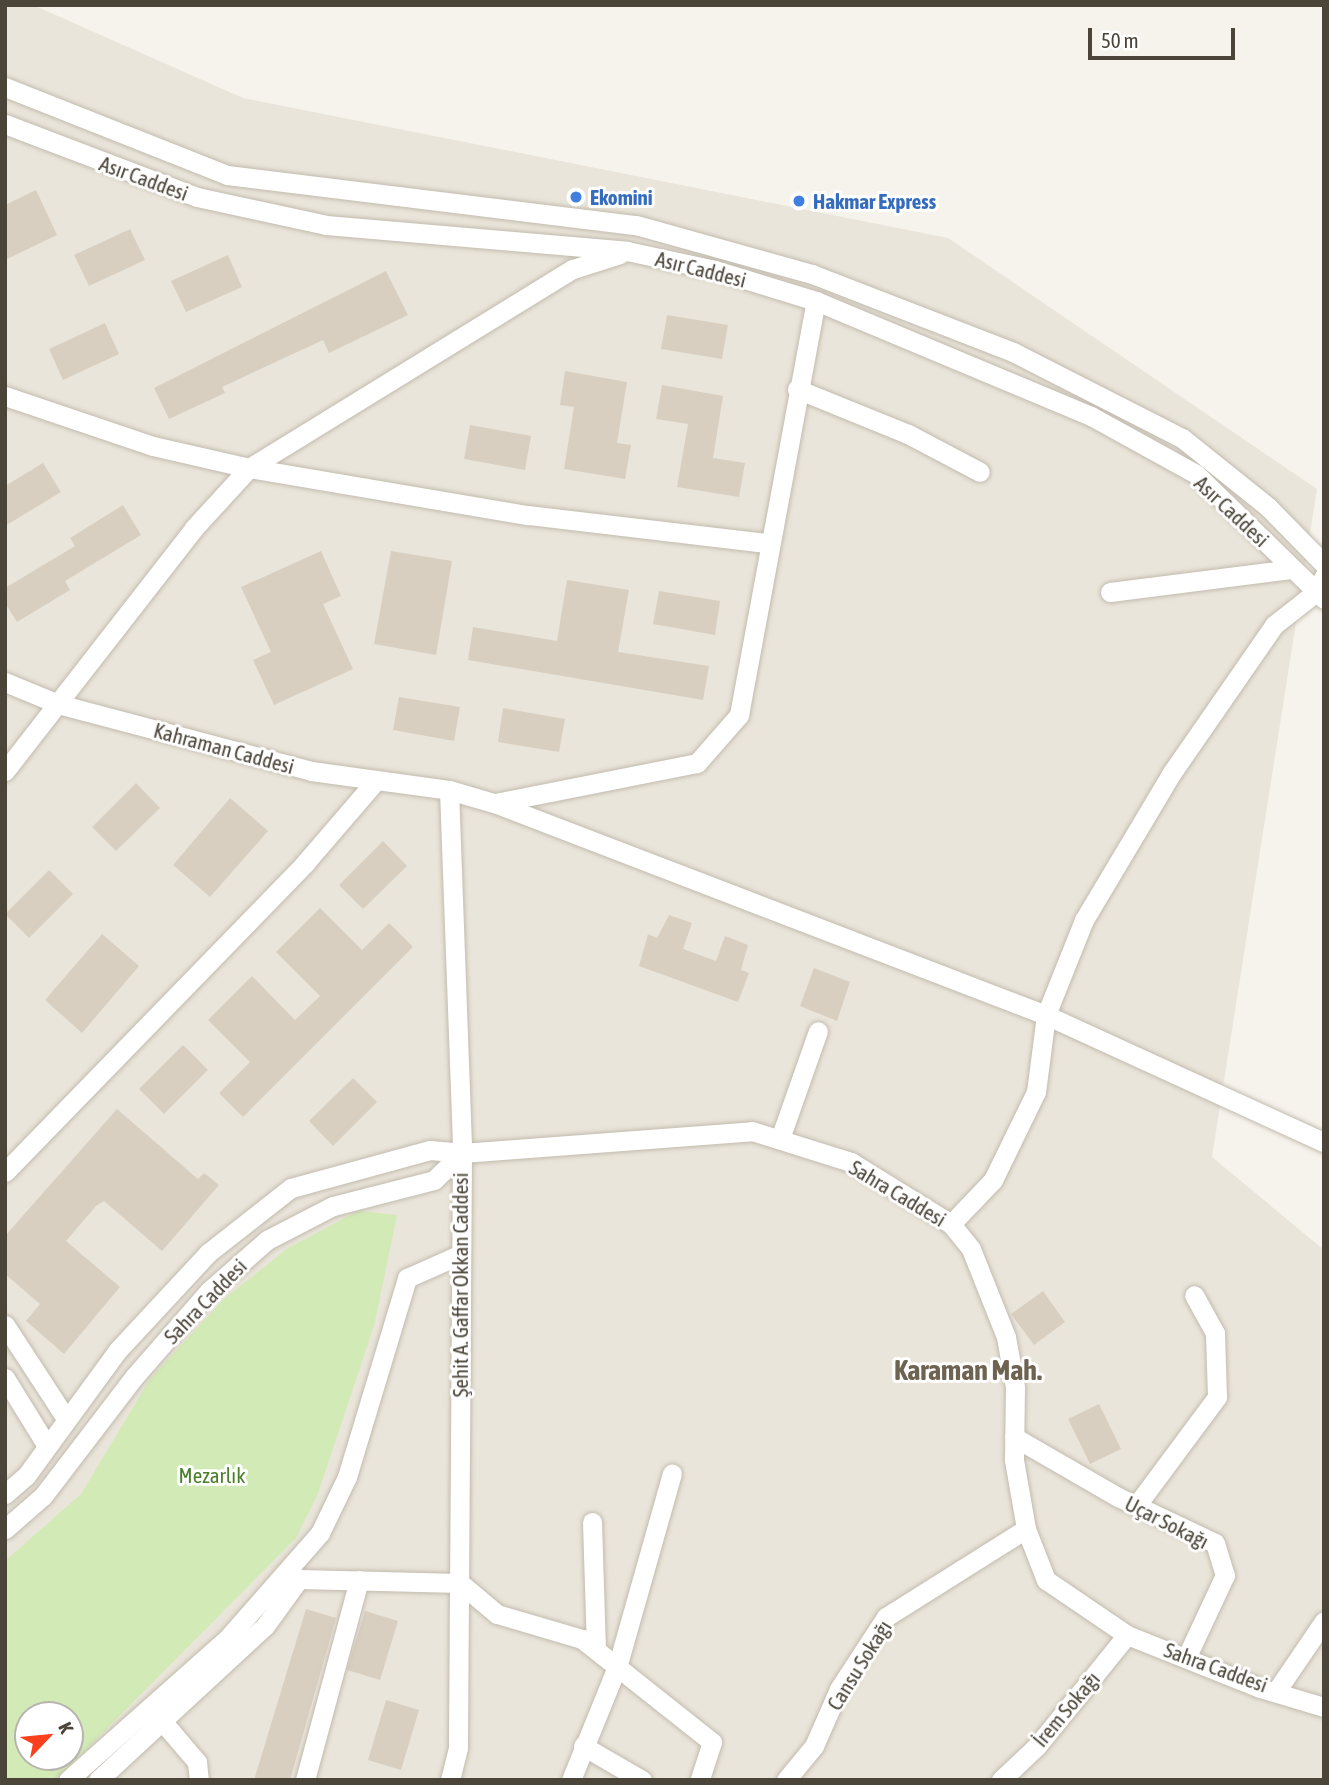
<!DOCTYPE html>
<html>
<head>
<meta charset="utf-8">
<style>
	body { margin:0 }
	#map { position:relative; width:1329px; height:1785px; overflow:hidden; background:#f6f3ec; font-family:"Asap Condensed",sans-serif }
	div>[style] { position:absolute }
	.residential>* { inset:0; background:#eae5da }
	.green>* { inset:0; background:#d2eab5 }
	.building>* { inset:0; background:#d8cfc1 }
	.roads { filter:drop-shadow(0 0 2px #c2bbae) drop-shadow(0 0 2px #c2bbae) }
	.minor>* { height:19px; margin:-9.5px; padding:0 9.5px; transform-origin:9.5px; border-radius:9.5px; background:#fff }
	.dots>* { width:19px; height:19px; translate:-50% -50%; box-sizing:border-box; border:4px solid #fff; border-radius:50% }
	span { translate:-50% -50%; white-space:nowrap; text-align:center; line-height:1.15; -webkit-text-stroke:6px #fff; paint-order:stroke }
	.street-label { font-size:21px; color:#4b4439 }
	.shop-label { font-size:21px; color:#366cbe; font-weight:700 }
	.left { translate:0 -50%; text-align:left }
	.park-label { font-size:21px; color:#4a7f2a }
	.district-label { font-size:28px; color:#6e6250; font-weight:700 }
	.frame { position:absolute; inset:0; border:7px solid #4b4439; pointer-events:none }
	.north { position:absolute; left:14px; top:1701px; width:70px; height:70px; box-sizing:border-box; background:#fff; border:2px solid #b7b4b0; border-radius:50%; rotate:64deg; font-size:19px; font-weight:700; line-height:28px; text-align:center; color:#4b4439 }
	.north::after { content:''; display:block; margin:auto; width:24px; height:32px; background:#fc3f1d; clip-path:polygon(50% 0,100% 100%,50% 72%,0 100%) }
	.scale { position:absolute; left:1088px; top:28px; width:147px; height:32px; box-sizing:border-box; border:4px solid #4b4439; border-top:0; padding-left:9px; font-size:21px; line-height:24px; white-space:nowrap; color:#4b4439; -webkit-text-stroke:5px #fff; paint-order:stroke }
</style>
</head>
<body>
<div id="map">
	<div class="residential">
		<i style="clip-path:polygon(evenodd,5px 5px,33px 5px,243px 98px,948px 238px,1317px 489px,1212px 1157px,1324px 1250px,1324px 1780px,5px 1780px,5px 5px,28px 1715px,70px 1715px,70px 1757px,28px 1757px,28px 1715px)"></i>
	</div>
	<div class="green">
		<i style="clip-path:polygon(evenodd,358px 1211px,397px 1215px,374px 1326px,317px 1496px,296px 1538px,56px 1780px,5px 1780px,5px 1561px,81px 1494px,150px 1379px,224px 1299px,288px 1248px,358px 1211px,28px 1715px,70px 1715px,70px 1757px,28px 1757px,28px 1715px)"></i>
	</div>
	<div class="building">
		<i style="clip-path:polygon(36px 190px,57px 235px,5px 260px,5px 205px)"></i>
		<i style="clip-path:polygon(130px 229px,145px 260px,89px 286px,74px 255px)"></i>
		<i style="clip-path:polygon(228px 255px,242px 287px,186px 312px,171px 281px)"></i>
		<i style="clip-path:polygon(386px 271px,408px 315px,329px 353px,323px 340px,222px 387px,225px 393px,169px 419px,154px 388px)"></i>
		<i style="clip-path:polygon(667px 315px,728px 325px,722px 359px,661px 349px)"></i>
		<i style="clip-path:polygon(105px 323px,119px 354px,63px 380px,49px 349px)"></i>
		<i style="clip-path:polygon(565px 371px,627px 382px,617px 443px,631px 445px,625px 479px,564px 469px,574px 407px,560px 405px)"></i>
		<i style="clip-path:polygon(662px 385px,723px 396px,713px 458px,745px 463px,739px 497px,677px 487px,688px 424px,656px 419px)"></i>
		<i style="clip-path:polygon(470px 425px,531px 436px,525px 470px,464px 459px)"></i>
		<i style="clip-path:polygon(43px 463px,61px 492px,5px 526px,5px 486px)"></i>
		<i style="clip-path:polygon(123px 505px,141px 535px,65px 581px,70px 590px,17px 622px,5px 603px,5px 588px,75px 546px,70px 538px)"></i>
		<i style="clip-path:polygon(321px 551px,341px 596px,323px 604px,353px 669px,274px 705px,253px 660px,271px 652px,241px 587px)"></i>
		<i style="clip-path:polygon(391px 551px,452px 561px,436px 655px,374px 644px)"></i>
		<i style="clip-path:polygon(567px 580px,629px 590px,618px 652px,709px 666px,703px 700px,468px 660px,473px 627px,557px 641px)"></i>
		<i style="clip-path:polygon(659px 591px,720px 601px,715px 635px,653px 624px)"></i>
		<i style="clip-path:polygon(399px 697px,460px 707px,454px 741px,393px 730px)"></i>
		<i style="clip-path:polygon(503px 708px,565px 719px,559px 752px,498px 742px)"></i>
		<i style="clip-path:polygon(136px 783px,160px 808px,116px 851px,92px 827px)"></i>
		<i style="clip-path:polygon(230px 798px,268px 831px,210px 897px,173px 865px)"></i>
		<i style="clip-path:polygon(383px 841px,407px 866px,363px 909px,339px 885px)"></i>
		<i style="clip-path:polygon(49px 870px,73px 894px,29px 938px,5px 914px)"></i>
		<i style="clip-path:polygon(320px 908px,362px 950px,389px 923px,413px 947px,243px 1117px,219px 1093px,250px 1062px,208px 1020px,252px 976px,295px 1020px,320px 996px,276px 952px)"></i>
		<i style="clip-path:polygon(669px 915px,692px 923px,683px 949px,716px 961px,725px 936px,748px 945px,741px 970px,749px 973px,738px 1002px,639px 966px,648px 934px,657px 938px)"></i>
		<i style="clip-path:polygon(102px 934px,139px 966px,82px 1033px,45px 1000px)"></i>
		<i style="clip-path:polygon(814px 968px,850px 982px,837px 1021px,800px 1006px)"></i>
		<i style="clip-path:polygon(183px 1045px,208px 1070px,164px 1114px,139px 1089px)"></i>
		<i style="clip-path:polygon(353px 1078px,377px 1102px,333px 1146px,309px 1121px)"></i>
		<i style="clip-path:polygon(117px 1109px,198px 1179px,204px 1173px,219px 1185px,162px 1251px,104px 1201px,96px 1206px,66px 1241px,120px 1287px,64px 1354px,26px 1321px,40px 1304px,5px 1274px,5px 1236px)"></i>
		<i style="clip-path:polygon(1043px 1291px,1065px 1322px,1034px 1345px,1011px 1314px)"></i>
		<i style="clip-path:polygon(1099px 1404px,1121px 1449px,1090px 1464px,1068px 1419px)"></i>
		<i style="clip-path:polygon(306px 1609px,336px 1618px,290px 1780px,254px 1780px)"></i>
		<i style="clip-path:polygon(365px 1611px,398px 1621px,380px 1680px,347px 1670px)"></i>
		<i style="clip-path:polygon(386px 1700px,419px 1710px,401px 1770px,368px 1760px)"></i>
	</div>
	<div class="roads">
		<div class="minor">
			<i style="left:5px;top:87px;width:239px;rotate:21.6deg"></i>
			<i style="left:227px;top:175px;width:412px;rotate:7deg"></i>
			<i style="left:636px;top:225px;width:183px;rotate:15.6deg"></i>
			<i style="left:812px;top:274px;width:216px;rotate:21.2deg"></i>
			<i style="left:1013px;top:352px;width:190px;rotate:27deg"></i>
			<i style="left:1182px;top:438px;width:110px;rotate:38.7deg"></i>
			<i style="left:1268px;top:507px;width:80px;rotate:45.5deg"></i>
			<i style="left:5px;top:124px;width:205px;rotate:20.8deg"></i>
			<i style="left:197px;top:197px;width:132px;rotate:12.2deg"></i>
			<i style="left:326px;top:225px;width:302px;rotate:4.9deg"></i>
			<i style="left:627px;top:251px;width:90px;rotate:12.2deg"></i>
			<i style="left:715px;top:270px;width:106px;rotate:17.1deg"></i>
			<i style="left:816px;top:301px;width:298px;rotate:22.7deg"></i>
			<i style="left:1091px;top:416px;width:120px;rotate:28.9deg"></i>
			<i style="left:1196px;top:474px;width:179px;rotate:44.3deg"></i>
			<i style="left:797px;top:389px;width:120px;rotate:22.1deg"></i>
			<i style="left:908px;top:434px;width:81px;rotate:27.8deg"></i>
			<i style="left:5px;top:396px;width:156px;rotate:18.7deg"></i>
			<i style="left:153px;top:446px;width:98px;rotate:12.9deg"></i>
			<i style="left:249px;top:468px;width:283px;rotate:9.6deg"></i>
			<i style="left:528px;top:515px;width:241px;rotate:6.7deg"></i>
			<i style="left:1110px;top:592px;width:184px;rotate:-7.2deg"></i>
			<i style="left:5px;top:682px;width:57px;rotate:22.5deg"></i>
			<i style="left:58px;top:704px;width:262px;rotate:14.8deg"></i>
			<i style="left:311px;top:771px;width:139px;rotate:7.8deg"></i>
			<i style="left:449px;top:790px;width:47px;rotate:16.1deg"></i>
			<i style="left:494px;top:803px;width:591px;rotate:21.01deg"></i>
			<i style="left:1046px;top:1015px;width:306px;rotate:24.6deg"></i>
			<i style="left:5px;top:771px;width:308px;rotate:-52.1deg"></i>
			<i style="left:194px;top:528px;width:81px;rotate:-47.5deg"></i>
			<i style="left:249px;top:468px;width:380px;rotate:-31.6deg"></i>
			<i style="left:573px;top:269px;width:49px;rotate:-17.7deg"></i>
			<i style="left:449px;top:790px;width:363px;rotate:87.9deg"></i>
			<i style="left:462px;top:1153px;width:595px;rotate:90.39deg"></i>
			<i style="left:458px;top:1748px;width:33px;rotate:104deg"></i>
			<i style="left:495px;top:803px;width:206px;rotate:-11.2deg"></i>
			<i style="left:697px;top:763px;width:64px;rotate:-48.8deg"></i>
			<i style="left:739px;top:715px;width:421px;rotate:-79.5deg"></i>
			<i style="left:781px;top:1136px;width:111px;rotate:-70.6deg"></i>
			<i style="left:5px;top:1172px;width:431px;rotate:-45.8deg"></i>
			<i style="left:305px;top:863px;width:104px;rotate:-49.3deg"></i>
			<i style="left:951px;top:1224px;width:61px;rotate:-46.3deg"></i>
			<i style="left:993px;top:1180px;width:98px;rotate:-64deg"></i>
			<i style="left:1036px;top:1092px;width:78px;rotate:-82.6deg"></i>
			<i style="left:1046px;top:1015px;width:102px;rotate:-68.2deg"></i>
			<i style="left:1084px;top:920px;width:170px;rotate:-59.2deg"></i>
			<i style="left:1171px;top:774px;width:181px;rotate:-55.3deg"></i>
			<i style="left:1274px;top:625px;width:53px;rotate:-38.2deg"></i>
			<i style="left:1316px;top:592px;width:18px;rotate:-63deg"></i>
			<i style="left:5px;top:1325px;width:113px;rotate:56.9deg"></i>
			<i style="left:5px;top:1378px;width:80px;rotate:58.3deg"></i>
			<i style="left:1014px;top:1437px;width:120px;rotate:30deg"></i>
			<i style="left:1118px;top:1497px;width:107px;rotate:25.4deg"></i>
			<i style="left:1215px;top:1543px;width:34px;rotate:73deg"></i>
			<i style="left:1225px;top:1575px;width:89px;rotate:115.1deg"></i>
			<i style="left:5px;top:1494px;width:28px;rotate:-41deg"></i>
			<i style="left:26px;top:1476px;width:155px;rotate:-53.9deg"></i>
			<i style="left:117px;top:1351px;width:134px;rotate:-47.1deg"></i>
			<i style="left:208px;top:1253px;width:105px;rotate:-38.1deg"></i>
			<i style="left:291px;top:1188px;width:144px;rotate:-15.3deg"></i>
			<i style="left:430px;top:1150px;width:32px;rotate:5deg"></i>
			<i style="left:462px;top:1153px;width:291px;rotate:-4.3deg"></i>
			<i style="left:752px;top:1131px;width:104px;rotate:17.4deg"></i>
			<i style="left:851px;top:1162px;width:118px;rotate:31.8deg"></i>
			<i style="left:951px;top:1224px;width:32px;rotate:51deg"></i>
			<i style="left:971px;top:1249px;width:95px;rotate:68.3deg"></i>
			<i style="left:1006px;top:1337px;width:51px;rotate:79.8deg"></i>
			<i style="left:1015px;top:1387px;width:73px;rotate:90.8deg"></i>
			<i style="left:1014px;top:1460px;width:70px;rotate:80.1deg"></i>
			<i style="left:1026px;top:1529px;width:55px;rotate:68.6deg"></i>
			<i style="left:1046px;top:1580px;width:98px;rotate:34.2deg"></i>
			<i style="left:1127px;top:1635px;width:143px;rotate:21.7deg"></i>
			<i style="left:1260px;top:1688px;width:67px;rotate:16.5deg"></i>
			<i style="left:1136px;top:1506px;width:136px;rotate:-53.4deg"></i>
			<i style="left:1217px;top:1397px;width:64px;rotate:-91.8deg"></i>
			<i style="left:1215px;top:1333px;width:43px;rotate:-118.9deg"></i>
			<i style="left:592px;top:1522px;width:124px;rotate:88.2deg"></i>
			<i style="left:5px;top:1529px;width:50px;rotate:-41deg"></i>
			<i style="left:43px;top:1496px;width:150px;rotate:-52.6deg"></i>
			<i style="left:134px;top:1377px;width:114px;rotate:-48.9deg"></i>
			<i style="left:209px;top:1291px;width:77px;rotate:-41.3deg"></i>
			<i style="left:267px;top:1240px;width:74px;rotate:-27.3deg"></i>
			<i style="left:333px;top:1206px;width:104px;rotate:-14.4deg"></i>
			<i style="left:434px;top:1180px;width:39px;rotate:-44deg"></i>
			<i style="left:1277px;top:1690px;width:83px;rotate:-55.7deg"></i>
			<i style="left:162px;top:1721px;width:54px;rotate:49.5deg"></i>
			<i style="left:197px;top:1762px;width:18px;rotate:84deg"></i>
			<i style="left:583px;top:1746px;width:68px;rotate:30deg"></i>
			<i style="left:68px;top:1780px;width:213px;rotate:-41.6deg"></i>
			<i style="left:227px;top:1639px;width:141px;rotate:-48.7deg"></i>
			<i style="left:320px;top:1533px;width:62px;rotate:-64.3deg"></i>
			<i style="left:347px;top:1477px;width:208px;rotate:-73.2deg"></i>
			<i style="left:407px;top:1278px;width:57px;rotate:-23.9deg"></i>
			<i style="left:98px;top:1780px;width:227px;rotate:-42.7deg"></i>
			<i style="left:265px;top:1626px;width:58px;rotate:-54.1deg"></i>
			<i style="left:299px;top:1579px;width:161px;rotate:1.4deg"></i>
			<i style="left:460px;top:1583px;width:48px;rotate:40deg"></i>
			<i style="left:497px;top:1614px;width:89px;rotate:16.4deg"></i>
			<i style="left:582px;top:1639px;width:166px;rotate:38.4deg"></i>
			<i style="left:712px;top:1742px;width:40px;rotate:108deg"></i>
			<i style="left:305px;top:1780px;width:207px;rotate:-74.9deg"></i>
			<i style="left:571px;top:1780px;width:125px;rotate:-67.9deg"></i>
			<i style="left:618px;top:1664px;width:198px;rotate:-74.2deg"></i>
			<i style="left:786px;top:1780px;width:44px;rotate:-50.5deg"></i>
			<i style="left:814px;top:1746px;width:62px;rotate:-66.3deg"></i>
			<i style="left:839px;top:1689px;width:86px;rotate:-56.9deg"></i>
			<i style="left:886px;top:1617px;width:165px;rotate:-32.2deg"></i>
			<i style="left:1001px;top:1780px;width:50px;rotate:-43.4deg"></i>
			<i style="left:1037px;top:1746px;width:143px;rotate:-51deg"></i>
		</div>
	</div>
	<div class="dots">
		<i style="left:576px;top:197px;background:#3f7fe0"></i>
		<i style="left:799px;top:201px;background:#3f7fe0"></i>
	</div>
	<div class="street-label">
		<span style="left:144px;top:178px;rotate:20deg">Asır Caddesi</span>
		<span style="left:701px;top:269px;rotate:14deg">Asır Caddesi</span>
		<span style="left:1232px;top:511px;rotate:43deg">Asır Caddesi</span>
		<span style="left:224px;top:748px;rotate:15deg">Kahraman Caddesi</span>
		<span style="left:898px;top:1193px;rotate:31deg">Sahra Caddesi</span>
		<span style="left:460px;top:1285px;rotate:-90deg">Şehit A. Gaffar Okkan Caddesi</span>
		<span style="left:205px;top:1301px;rotate:-46deg">Sahra Caddesi</span>
		<span style="left:1167px;top:1522px;rotate:27deg">Uçar Sokağı</span>
		<span style="left:859px;top:1665px;rotate:-58deg">Cansu Sokağı</span>
		<span style="left:1216px;top:1667px;rotate:20deg">Sahra Caddesi</span>
		<span style="left:1066px;top:1709px;rotate:-50deg">İrem Sokağı</span>
	</div>
	<div class="shop-label">
		<span class="left" style="left:590px;top:197px">Ekomini</span>
		<span class="left" style="left:813px;top:201px">Hakmar Express</span>
	</div>
	<div class="park-label">
		<span style="left:212px;top:1475px">Mezarlık</span>
	</div>
	<div class="district-label">
		<span style="left:968px;top:1370px">Karaman Mah.</span>
	</div>
	<div class="frame"></div>
	<div class="north">K</div>
	<div class="scale">50 m</div>
</div>
</body>
</html>
